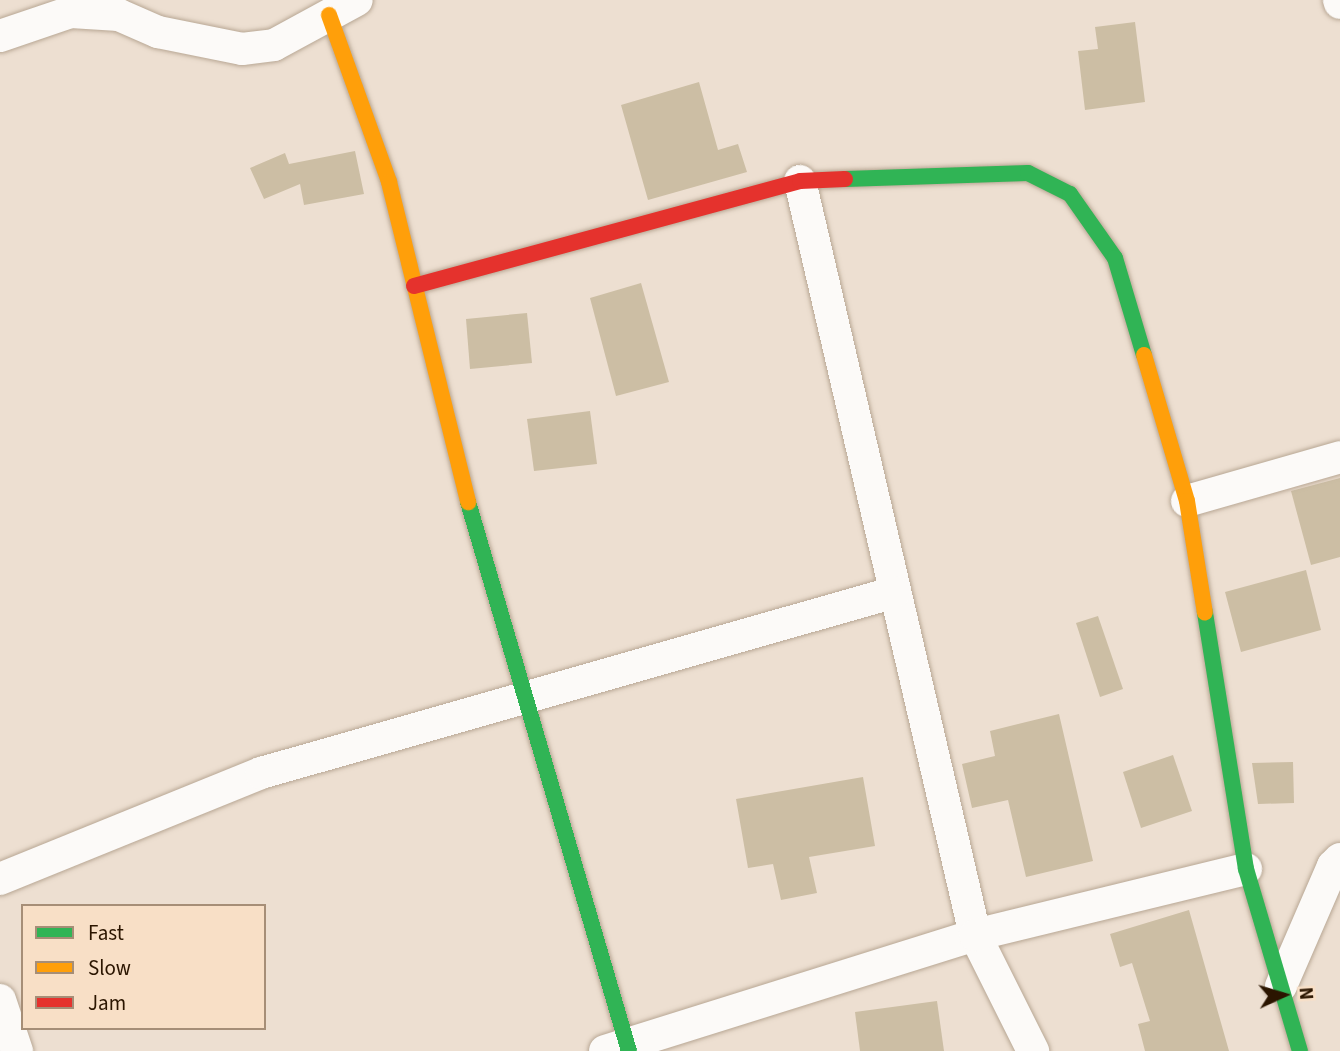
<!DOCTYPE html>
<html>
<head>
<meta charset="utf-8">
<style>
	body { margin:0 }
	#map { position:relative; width:1340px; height:1051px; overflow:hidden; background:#eddfd1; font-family:"Source Sans 3",sans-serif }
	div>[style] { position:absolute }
	.building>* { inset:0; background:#ccbea4 }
	.roads { filter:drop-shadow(0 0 2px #b8a794) drop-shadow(0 0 2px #b8a794) }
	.street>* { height:32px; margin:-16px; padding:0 16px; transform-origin:16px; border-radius:16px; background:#fcfaf8 }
	.fast>* { height:16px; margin:-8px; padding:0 8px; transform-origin:8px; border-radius:8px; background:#30b455 }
	.slow>* { height:16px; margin:-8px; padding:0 8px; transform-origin:8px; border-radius:8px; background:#ff9f0a }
	.jam>* { height:16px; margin:-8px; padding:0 8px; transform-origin:8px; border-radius:8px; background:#e5322d }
	span { translate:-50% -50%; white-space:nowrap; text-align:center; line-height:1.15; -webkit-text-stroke:7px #f8dfc6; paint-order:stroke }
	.legend { position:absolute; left:21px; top:904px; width:245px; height:126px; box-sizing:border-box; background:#f8dfc6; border:2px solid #a68e77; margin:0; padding:9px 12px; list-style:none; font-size:21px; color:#2b1500 }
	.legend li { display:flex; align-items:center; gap:14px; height:35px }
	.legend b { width:35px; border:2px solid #a68e77 }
	.north { position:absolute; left:1249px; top:960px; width:70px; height:70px; -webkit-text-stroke:5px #f8dfc6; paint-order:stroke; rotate:86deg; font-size:19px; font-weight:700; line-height:28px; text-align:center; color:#2b1500 }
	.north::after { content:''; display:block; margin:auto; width:24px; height:32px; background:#2b1500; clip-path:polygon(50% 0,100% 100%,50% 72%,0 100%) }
</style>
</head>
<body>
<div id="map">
	<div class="building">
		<i style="clip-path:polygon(1135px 22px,1145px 102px,1085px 110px,1078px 51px,1098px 49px,1095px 27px)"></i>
		<i style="clip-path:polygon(699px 82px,718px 150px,738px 144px,747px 172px,648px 200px,621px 105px)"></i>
		<i style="clip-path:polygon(355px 151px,364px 194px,304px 205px,300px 184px,264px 199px,250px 168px,285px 153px,289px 164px)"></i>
		<i style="clip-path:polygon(641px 283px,669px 382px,616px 396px,590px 298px)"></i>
		<i style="clip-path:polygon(527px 313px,532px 363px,470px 369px,466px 319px)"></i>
		<i style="clip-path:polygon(590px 411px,597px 464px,534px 471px,527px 419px)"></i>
		<i style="clip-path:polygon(1340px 478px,1340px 557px,1311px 565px,1291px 491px)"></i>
		<i style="clip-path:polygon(1306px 570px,1321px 630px,1241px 652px,1225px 592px)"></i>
		<i style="clip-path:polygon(1098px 616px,1123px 689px,1100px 697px,1076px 623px)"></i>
		<i style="clip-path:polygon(1059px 714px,1093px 861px,1026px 877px,1008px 800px,972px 808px,962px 764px,995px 756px,990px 731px)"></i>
		<i style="clip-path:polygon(1173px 755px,1192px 811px,1141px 828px,1123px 772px)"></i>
		<i style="clip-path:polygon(1293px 762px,1294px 803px,1258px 804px,1252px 763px)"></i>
		<i style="clip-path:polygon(863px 777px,875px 846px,809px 857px,817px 893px,781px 900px,773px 864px,748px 868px,736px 799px)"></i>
		<i style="clip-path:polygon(1189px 910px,1229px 1051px,1145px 1051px,1138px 1024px,1150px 1021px,1132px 963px,1120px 967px,1110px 934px)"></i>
		<i style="clip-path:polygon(937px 1001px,944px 1051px,860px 1051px,855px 1012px)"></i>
	</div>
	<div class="roads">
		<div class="street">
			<i style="left:1339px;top:0;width:3px;rotate:72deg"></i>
			<i style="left:0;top:36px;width:75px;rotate:-18.7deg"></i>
			<i style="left:71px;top:12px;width:48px;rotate:3.6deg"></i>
			<i style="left:119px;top:15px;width:43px;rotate:23.6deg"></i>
			<i style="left:158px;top:32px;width:86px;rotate:11.4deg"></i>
			<i style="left:242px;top:49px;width:32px;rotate:-7deg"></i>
			<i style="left:274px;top:45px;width:94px;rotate:-28.5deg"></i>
			<i style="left:800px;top:181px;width:774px;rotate:76.93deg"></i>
			<i style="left:975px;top:935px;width:130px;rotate:63.4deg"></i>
			<i style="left:1187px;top:501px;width:159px;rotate:-16deg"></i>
			<i style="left:0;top:879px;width:282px;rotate:-22.1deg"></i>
			<i style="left:261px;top:773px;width:659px;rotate:-15.93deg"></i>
			<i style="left:1281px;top:986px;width:131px;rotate:-66.6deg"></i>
			<i style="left:1333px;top:866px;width:10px;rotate:-45deg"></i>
			<i style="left:0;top:1000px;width:54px;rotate:71.6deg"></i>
			<i style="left:605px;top:1051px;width:388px;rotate:-17.4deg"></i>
			<i style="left:975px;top:935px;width:279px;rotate:-13.7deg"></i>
		</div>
		<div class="fast">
			<i style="left:845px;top:179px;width:183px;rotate:-1.9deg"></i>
			<i style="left:1028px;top:173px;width:47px;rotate:26.6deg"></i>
			<i style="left:1070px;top:194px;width:78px;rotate:54.9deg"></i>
			<i style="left:1115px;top:258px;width:101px;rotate:73.4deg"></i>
			<i style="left:468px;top:502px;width:572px;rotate:73.66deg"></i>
			<i style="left:1205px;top:613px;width:259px;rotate:80.9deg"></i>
			<i style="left:1246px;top:869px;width:190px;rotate:73.5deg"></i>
		</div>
		<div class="slow">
			<i style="left:329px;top:15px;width:177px;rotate:70.2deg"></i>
			<i style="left:389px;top:182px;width:330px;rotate:76.1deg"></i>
			<i style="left:1144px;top:355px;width:152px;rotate:73.6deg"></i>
			<i style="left:1187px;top:501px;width:113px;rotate:80.9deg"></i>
		</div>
		<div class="jam">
			<i style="left:414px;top:286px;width:400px;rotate:-15.2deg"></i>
			<i style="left:800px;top:181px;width:45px;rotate:-2.5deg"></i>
		</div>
	</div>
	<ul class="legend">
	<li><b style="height:9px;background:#30b455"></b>Fast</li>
	<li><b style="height:9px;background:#ff9f0a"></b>Slow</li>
	<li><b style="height:9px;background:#e5322d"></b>Jam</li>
	</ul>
	<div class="north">N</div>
</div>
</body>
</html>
